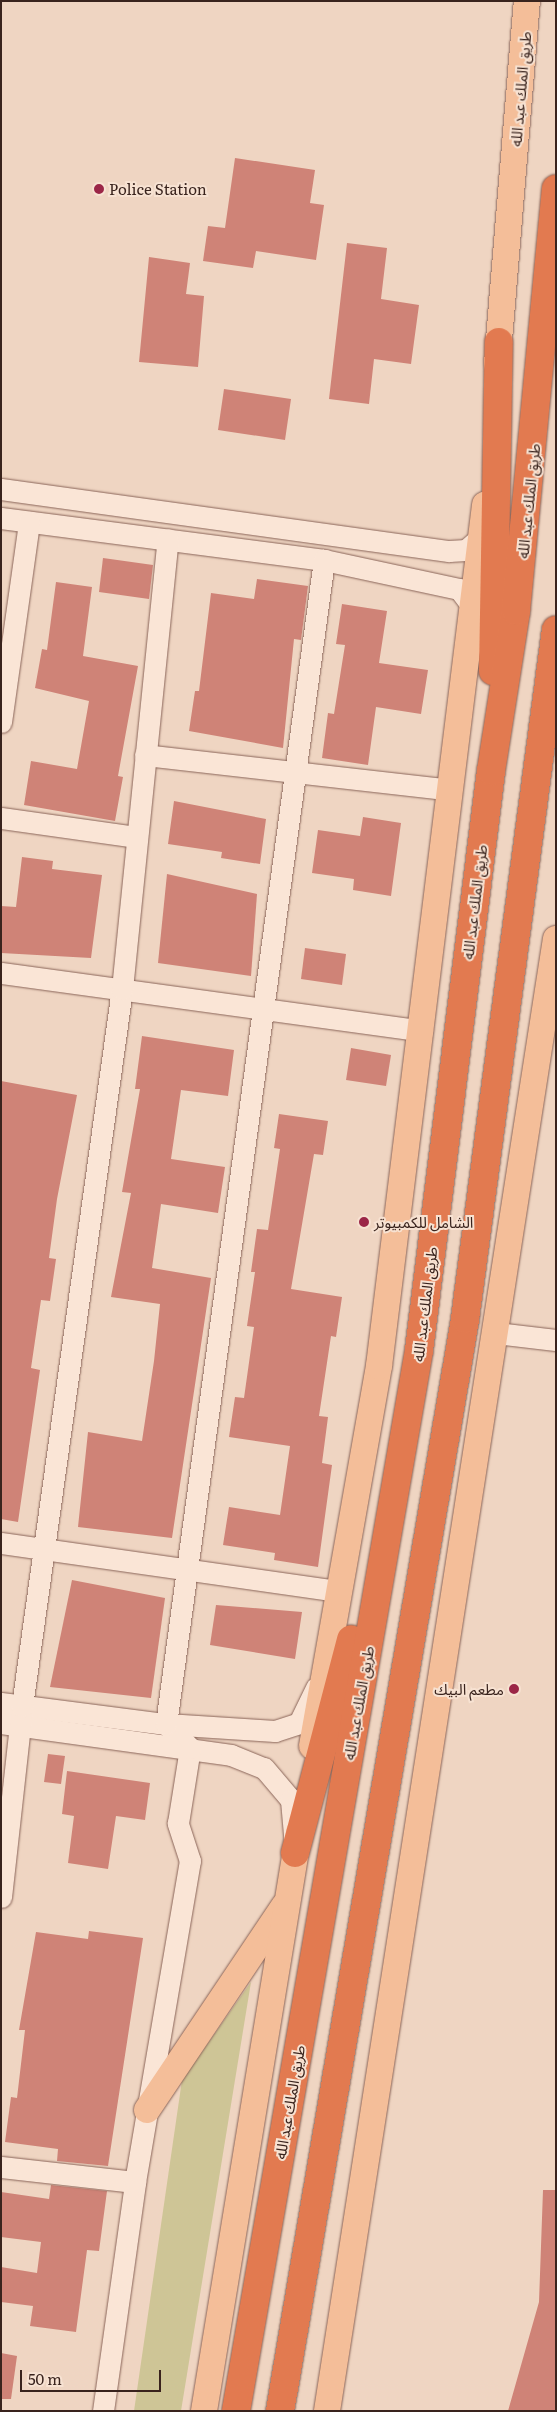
<!DOCTYPE html>
<html>
<head>
<meta charset="utf-8">
<style>
	body { margin:0 }
	#map { position:relative; width:557px; height:2412px; overflow:hidden; background:#efd5c2; font-family:Literata,"Noto Sans Arabic",serif }
	div>[style] { position:absolute }
	.green>* { inset:0; background:#cec596 }
	.building>* { inset:0; background:#cf8377 }
	.roads { filter:drop-shadow(0 0 1px #8a6559) drop-shadow(0 0 1px #8a6559) }
	.minor>* { height:21px; margin:-10.5px; padding:0 10.5px; transform-origin:10.5px; border-radius:10.5px; background:#fae5d6 }
	.major>* { height:26px; margin:-13px; padding:0 13px; transform-origin:13px; border-radius:13px; background:#f4be99 }
	.highway>* { height:28px; margin:-14px; padding:0 14px; transform-origin:14px; border-radius:14px; background:#e27a50 }
	.dots>* { width:14px; height:14px; translate:-50% -50%; box-sizing:border-box; border:2px solid #f7e2d2; border-radius:50% }
	span { translate:-50% -50%; white-space:nowrap; text-align:center; line-height:1.15; -webkit-text-stroke:4px #f7e2d2; paint-order:stroke }
	.street-label { font-size:15px; color:#39231d }
	.poi-label { font-size:15px; color:#39231d }
	.left { translate:0 -50%; text-align:left }
	.right { translate:-100% -50%; text-align:right }
	.frame { position:absolute; inset:0; border:2px solid #39231d; pointer-events:none }
	.scale { position:absolute; left:20px; top:2370px; width:141px; height:22px; box-sizing:border-box; border:2px solid #39231d; border-top:0; padding-left:6px; font-size:15px; line-height:18px; white-space:nowrap; color:#39231d; -webkit-text-stroke:4px #f7e2d2; paint-order:stroke }
</style>
</head>
<body>
<div id="map">
	<div class="green">
		<i style="clip-path:polygon(251px 1982px,181px 2411px,134px 2411px,182px 2080px)"></i>
	</div>
	<div class="building">
		<i style="clip-path:polygon(235px 158px,315px 170px,310px 203px,324px 205px,316px 260px,256px 251px,253px 268px,203px 261px,208px 226px,225px 228px)"></i>
		<i style="clip-path:polygon(347px 243px,387px 248px,381px 299px,419px 305px,411px 364px,374px 359px,369px 404px,329px 399px)"></i>
		<i style="clip-path:polygon(149px 257px,190px 263px,186px 294px,204px 296px,198px 367px,139px 362px)"></i>
		<i style="clip-path:polygon(224px 389px,291px 399px,285px 440px,218px 430px)"></i>
		<i style="clip-path:polygon(103px 558px,153px 565px,149px 599px,99px 592px)"></i>
		<i style="clip-path:polygon(257px 579px,308px 586px,301px 640px,294px 639px,283px 748px,189px 731px,195px 691px,199px 691px,211px 593px,254px 599px)"></i>
		<i style="clip-path:polygon(56px 582px,92px 587px,83px 656px,138px 666px,118px 776px,123px 777px,115px 821px,24px 805px,31px 761px,77px 769px,89px 701px,35px 688px,42px 649px,47px 650px)"></i>
		<i style="clip-path:polygon(342px 604px,387px 611px,379px 663px,428px 670px,421px 714px,376px 707px,368px 765px,322px 758px,328px 713px,334px 714px,345px 645px,336px 644px)"></i>
		<i style="clip-path:polygon(174px 801px,266px 819px,260px 864px,221px 858px,222px 852px,168px 844px)"></i>
		<i style="clip-path:polygon(363px 817px,401px 823px,391px 896px,353px 890px,354px 879px,312px 873px,318px 830px,360px 836px)"></i>
		<i style="clip-path:polygon(22px 857px,53px 861px,52px 869px,102px 875px,91px 958px,1px 953px,1px 906px,16px 907px)"></i>
		<i style="clip-path:polygon(167px 874px,257px 894px,251px 976px,158px 963px)"></i>
		<i style="clip-path:polygon(305px 948px,346px 954px,342px 985px,301px 979px)"></i>
		<i style="clip-path:polygon(142px 1036px,234px 1050px,228px 1096px,181px 1090px,171px 1159px,225px 1167px,218px 1213px,161px 1204px,152px 1268px,211px 1278px,172px 1538px,78px 1527px,88px 1432px,142px 1441px,154px 1361px,160px 1304px,111px 1297px,131px 1193px,122px 1192px,140px 1089px,135px 1089px)"></i>
		<i style="clip-path:polygon(351px 1048px,391px 1055px,386px 1086px,346px 1080px)"></i>
		<i style="clip-path:polygon(1px 1081px,77px 1095px,57px 1199px,49px 1258px,56px 1259px,50px 1301px,41px 1300px,31px 1368px,40px 1370px,18px 1522px,1px 1519px)"></i>
		<i style="clip-path:polygon(279px 1114px,328px 1121px,323px 1155px,314px 1154px,291px 1289px,342px 1297px,336px 1337px,331px 1336px,319px 1416px,328px 1417px,322px 1463px,332px 1465px,318px 1567px,274px 1560px,275px 1553px,223px 1545px,229px 1507px,280px 1515px,290px 1446px,229px 1437px,235px 1397px,244px 1398px,254px 1327px,247px 1326px,255px 1272px,251px 1272px,257px 1229px,268px 1230px,280px 1149px,274px 1148px)"></i>
		<i style="clip-path:polygon(72px 1580px,165px 1598px,151px 1698px,50px 1687px)"></i>
		<i style="clip-path:polygon(216px 1605px,302px 1612px,295px 1659px,210px 1645px)"></i>
		<i style="clip-path:polygon(48px 1754px,65px 1756px,61px 1784px,44px 1782px)"></i>
		<i style="clip-path:polygon(67px 1771px,150px 1783px,145px 1820px,116px 1816px,108px 1869px,68px 1863px,74px 1816px,62px 1814px)"></i>
		<i style="clip-path:polygon(89px 1931px,143px 1938px,108px 2166px,57px 2161px,58px 2149px,5px 2142px,11px 2097px,17px 2098px,25px 2030px,19px 2030px,36px 1932px,88px 1939px)"></i>
		<i style="clip-path:polygon(51px 2185px,107px 2191px,99px 2251px,87px 2250px,76px 2332px,30px 2326px,33px 2306px,1px 2302px,1px 2267px,37px 2273px,41px 2242px,1px 2237px,1px 2192px,49px 2199px)"></i>
		<i style="clip-path:polygon(543px 2190px,556px 2190px,556px 2411px,508px 2411px,539px 2302px)"></i>
		<i style="clip-path:polygon(1px 2353px,17px 2356px,11px 2399px,1px 2399px)"></i>
	</div>
	<div class="roads">
		<div class="minor">
			<i style="left:1px;top:489px;width:452px;rotate:7.9deg"></i>
			<i style="left:449px;top:551px;width:17px;rotate:-3deg"></i>
			<i style="left:466px;top:550px;width:21px;rotate:-41deg"></i>
			<i style="left:1px;top:518px;width:326px;rotate:7.4deg"></i>
			<i style="left:324px;top:560px;width:138px;rotate:12.1deg"></i>
			<i style="left:459px;top:589px;width:21px;rotate:53deg"></i>
			<i style="left:1px;top:722px;width:202px;rotate:-82deg"></i>
			<i style="left:145px;top:755px;width:307px;rotate:6.5deg"></i>
			<i style="left:1px;top:818px;width:136px;rotate:8deg"></i>
			<i style="left:1px;top:973px;width:425px;rotate:7.8deg"></i>
			<i style="left:496px;top:1333px;width:60px;rotate:6.7deg"></i>
			<i style="left:1px;top:1543px;width:341px;rotate:8.1deg"></i>
			<i style="left:1px;top:1703px;width:166px;rotate:7.3deg"></i>
			<i style="left:166px;top:1724px;width:109px;rotate:3.7deg"></i>
			<i style="left:275px;top:1731px;width:25px;rotate:-18deg"></i>
			<i style="left:299px;top:1723px;width:39px;rotate:-64deg"></i>
			<i style="left:1px;top:1723px;width:232px;rotate:7.9deg"></i>
			<i style="left:231px;top:1755px;width:35px;rotate:22deg"></i>
			<i style="left:264px;top:1768px;width:42px;rotate:49.8deg"></i>
			<i style="left:291px;top:1800px;width:38px;rotate:85deg"></i>
			<i style="left:1px;top:1897px;width:192px;rotate:-83.7deg"></i>
			<i style="left:22px;top:1706px;width:724px;rotate:-82.06deg"></i>
			<i style="left:122px;top:989px;width:452px;rotate:-84.2deg"></i>
			<i style="left:1px;top:2167px;width:135px;rotate:6.4deg"></i>
			<i style="left:103px;top:2411px;width:231px;rotate:-82deg"></i>
			<i style="left:135px;top:2182px;width:326px;rotate:-80.3deg"></i>
			<i style="left:190px;top:1861px;width:40px;rotate:-108deg"></i>
			<i style="left:178px;top:1823px;width:76px;rotate:-80.9deg"></i>
			<i style="left:190px;top:1748px;width:34px;rotate:-135deg"></i>
			<i style="left:166px;top:1724px;width:1175px;rotate:-82.27deg"></i>
		</div>
		<div class="major">
			<i style="left:497px;top:364px;width:364px;rotate:-85.3deg"></i>
			<i style="left:312px;top:1746px;width:386px;rotate:-80deg"></i>
			<i style="left:379px;top:1366px;width:868px;rotate:-82.98deg"></i>
			<i style="left:147px;top:2110px;width:246px;rotate:-56.1deg"></i>
			<i style="left:204px;top:2411px;width:587px;rotate:-80.68deg"></i>
			<i style="left:327px;top:2411px;width:1490px;rotate:-81.16deg"></i>
		</div>
		<div class="highway">
			<i style="left:493px;top:671px;width:329px;rotate:-89deg"></i>
			<i style="left:295px;top:1853px;width:221px;rotate:-75.3deg"></i>
			<i style="left:236px;top:2411px;width:1077px;rotate:-80.21deg"></i>
			<i style="left:419px;top:1350px;width:583px;rotate:-82.91deg"></i>
			<i style="left:491px;top:771px;width:162px;rotate:-81.1deg"></i>
			<i style="left:516px;top:611px;width:424px;rotate:-84.6deg"></i>
			<i style="left:280px;top:2411px;width:1108px;rotate:-80.38deg"></i>
			<i style="left:465px;top:1319px;width:695px;rotate:-82.48deg"></i>
		</div>
	</div>
	<div class="dots">
		<i style="left:99px;top:189px;background:#9b2647"></i>
		<i style="left:364px;top:1222px;background:#9b2647"></i>
		<i style="left:514px;top:1689px;background:#9b2647"></i>
	</div>
	<div class="street-label">
		<span style="left:520px;top:89px;rotate:-85deg">طريق الملك عبد الله</span>
		<span style="left:528px;top:501px;rotate:-84deg">طريق الملك عبد الله</span>
		<span style="left:474px;top:902px;rotate:-83deg">طريق الملك عبد الله</span>
		<span style="left:424px;top:1304px;rotate:-83deg">طريق الملك عبد الله</span>
		<span style="left:358px;top:1703px;rotate:-80deg">طريق الملك عبد الله</span>
		<span style="left:289px;top:2102px;rotate:-80deg">طريق الملك عبد الله</span>
	</div>
	<div class="poi-label">
		<span class="left" style="left:109px;top:189px">Police Station</span>
		<span class="left" style="left:374px;top:1222px">الشامل للكمبيوتر</span>
		<span class="right" style="left:504px;top:1689px">مطعم البيك</span>
	</div>
	<div class="frame"></div>
	<div class="scale">50 m</div>
</div>
</body>
</html>
